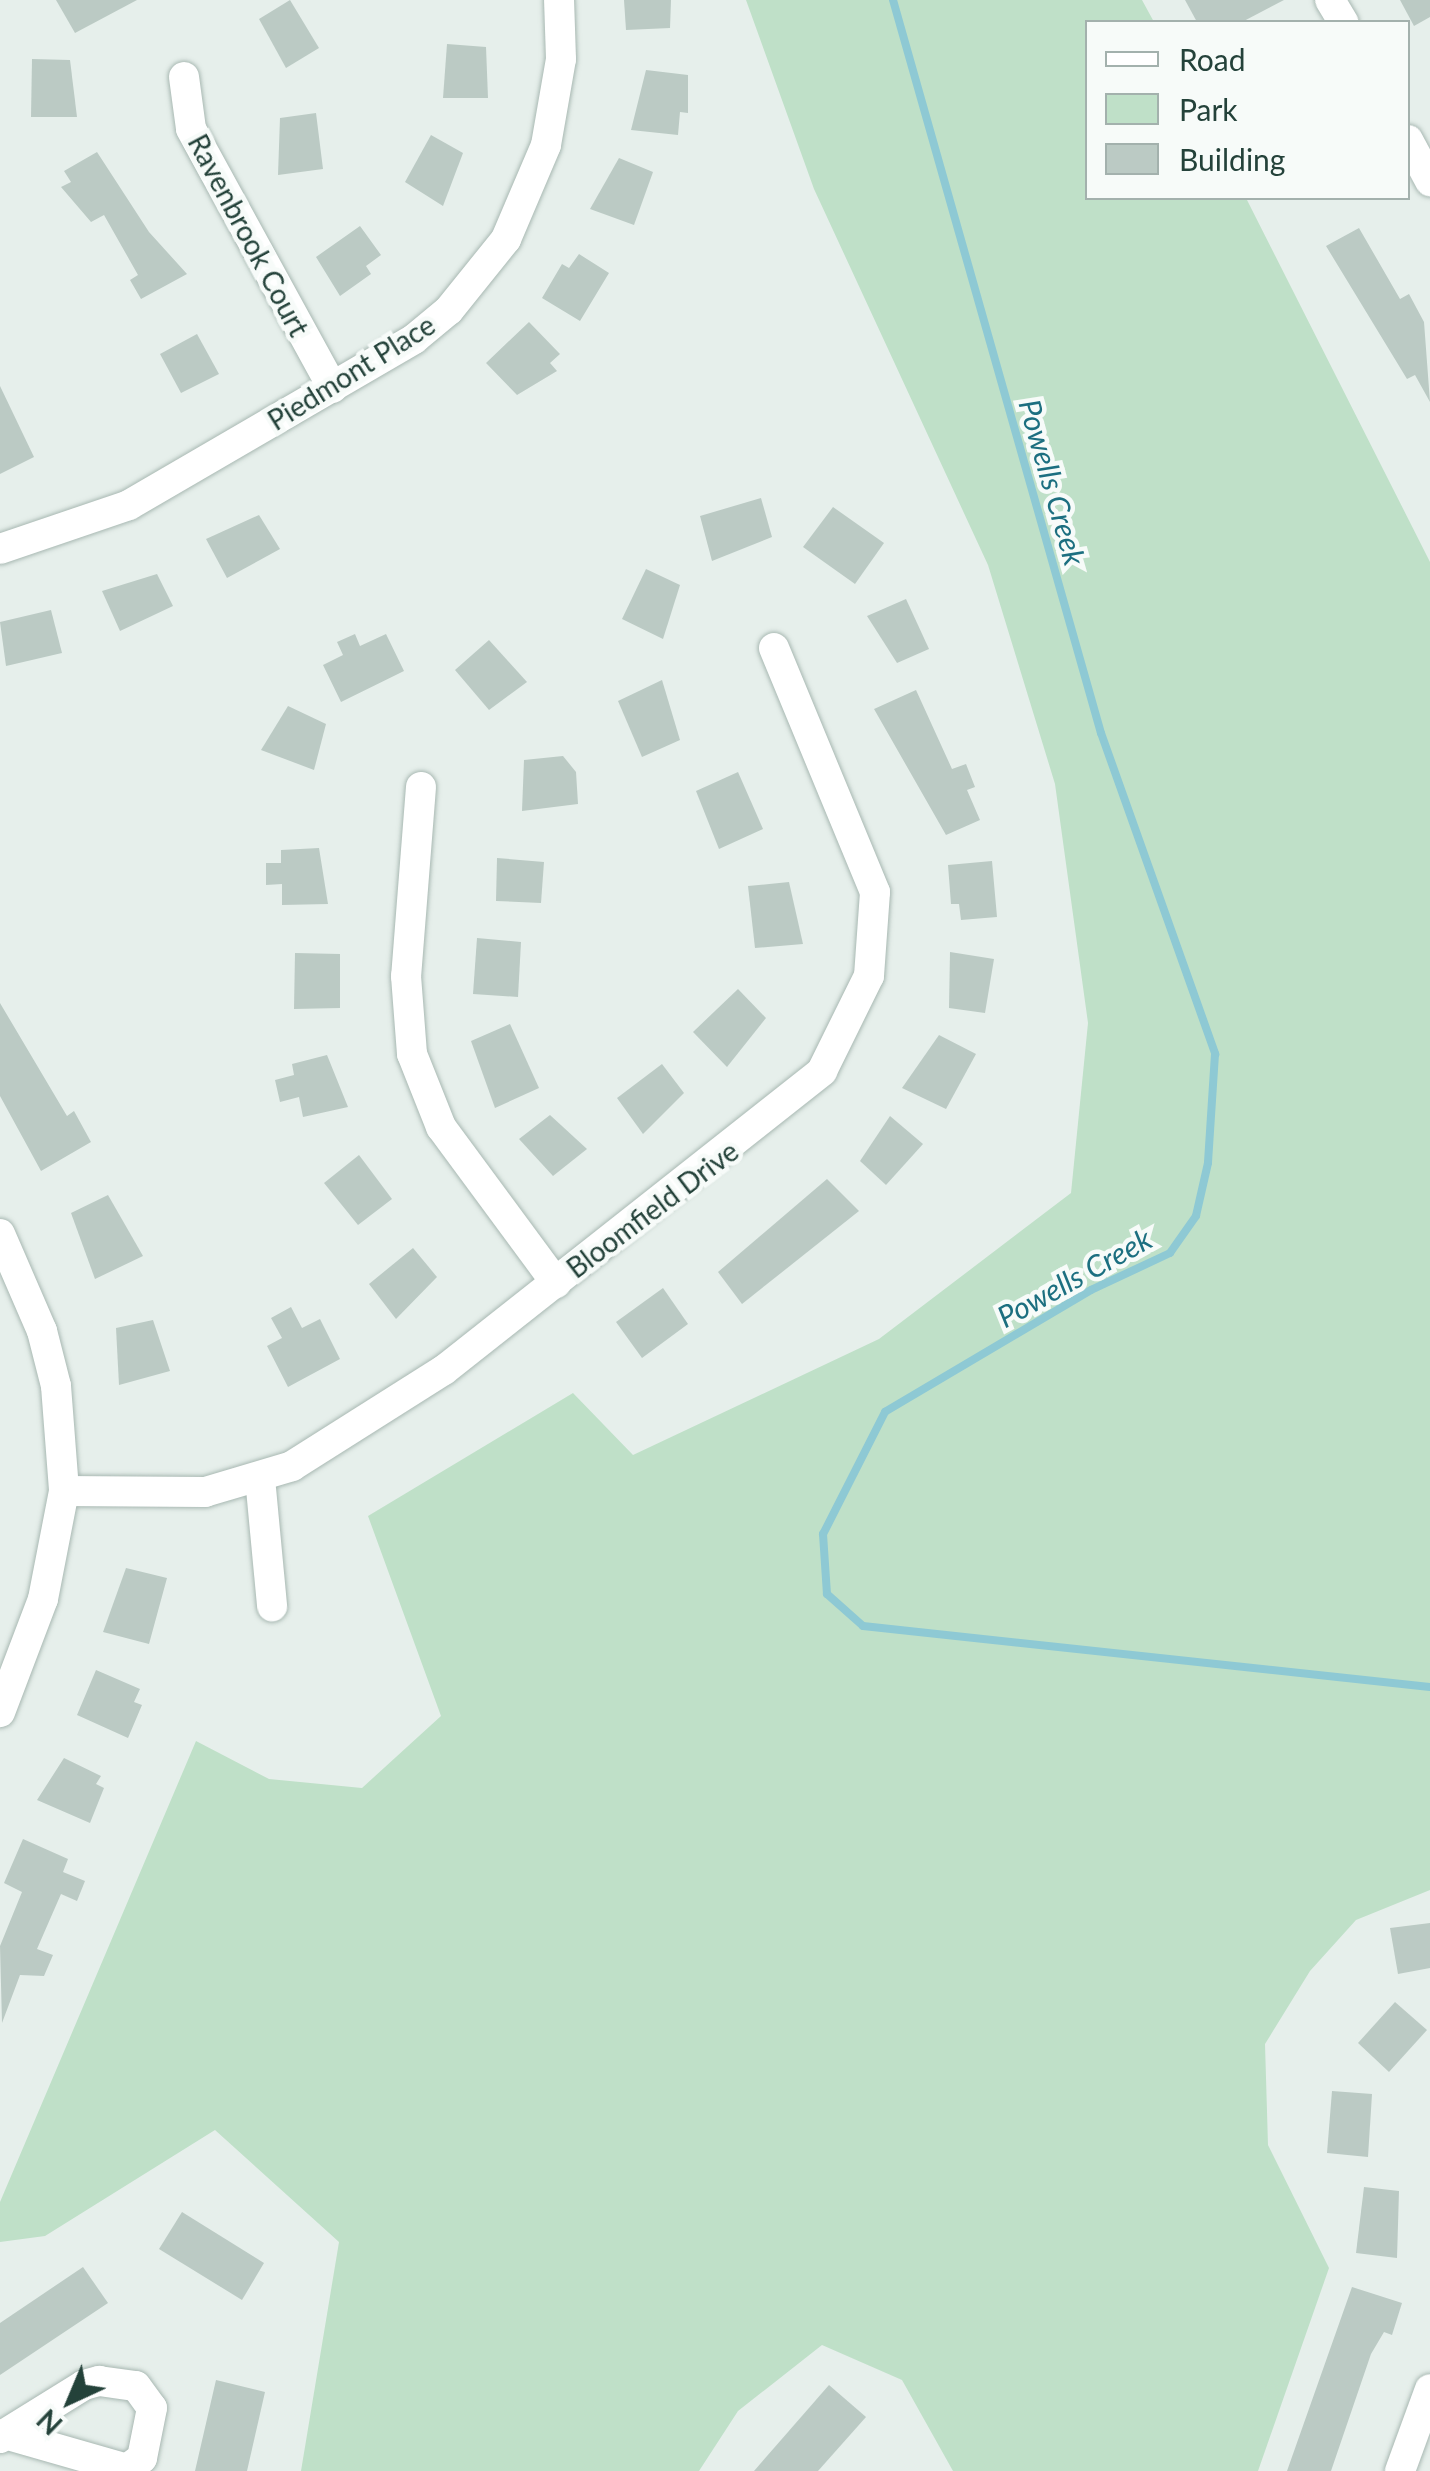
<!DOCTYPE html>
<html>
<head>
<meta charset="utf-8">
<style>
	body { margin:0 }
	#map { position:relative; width:1430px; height:2471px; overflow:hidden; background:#e6efeb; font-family:Lato,sans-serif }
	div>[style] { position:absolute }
	.green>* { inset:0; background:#bfe0c8 }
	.stream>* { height:8px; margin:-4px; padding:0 4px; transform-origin:4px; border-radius:4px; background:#8ec9d4 }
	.building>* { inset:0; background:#bbcac4 }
	.roads { filter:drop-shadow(0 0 2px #a8b8b2) drop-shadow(0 0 2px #a8b8b2) }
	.minor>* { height:30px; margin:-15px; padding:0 15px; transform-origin:15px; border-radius:15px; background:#fff }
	span { translate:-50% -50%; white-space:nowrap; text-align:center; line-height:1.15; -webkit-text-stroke:9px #f7fbf9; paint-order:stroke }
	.street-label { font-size:28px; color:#24423a }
	.water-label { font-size:30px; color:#1c6f80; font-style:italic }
	.legend { position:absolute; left:1085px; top:20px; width:325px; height:180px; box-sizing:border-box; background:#f7fbf9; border:2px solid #a3b1ad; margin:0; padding:12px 18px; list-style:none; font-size:30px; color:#24423a }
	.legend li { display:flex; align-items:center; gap:20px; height:50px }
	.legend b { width:50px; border:2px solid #a3b1ad }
	.north { position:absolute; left:20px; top:2351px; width:100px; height:100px; -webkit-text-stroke:8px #f7fbf9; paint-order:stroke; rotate:224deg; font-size:28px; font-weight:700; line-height:40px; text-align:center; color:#24423a }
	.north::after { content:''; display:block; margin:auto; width:35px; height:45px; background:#24423a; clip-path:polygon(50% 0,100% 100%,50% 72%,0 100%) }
</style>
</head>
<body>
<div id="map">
	<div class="green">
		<i style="clip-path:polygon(746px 0,1142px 0,1154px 22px,1088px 22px,1088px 198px,1246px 198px,1430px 562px,1430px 1890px,1356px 1920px,1310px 1971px,1265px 2044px,1268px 2145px,1329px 2268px,1258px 2471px,953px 2471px,902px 2380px,822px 2345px,738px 2411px,699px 2471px,301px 2471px,339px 2242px,215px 2130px,45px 2236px,0 2242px,0 2202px,196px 1741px,269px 1779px,362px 1788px,441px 1716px,368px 1516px,573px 1393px,633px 1455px,879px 1339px,1071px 1193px,1088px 1023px,1055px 784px,988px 565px,814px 189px)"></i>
	</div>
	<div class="stream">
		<i style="left:893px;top:0;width:762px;rotate:74.16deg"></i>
		<i style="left:1101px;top:733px;width:341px;rotate:70.4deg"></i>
		<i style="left:1215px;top:1054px;width:109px;rotate:93.7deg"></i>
		<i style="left:1208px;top:1163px;width:54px;rotate:102.8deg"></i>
		<i style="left:1196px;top:1216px;width:45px;rotate:125.1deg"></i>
		<i style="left:1170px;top:1253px;width:87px;rotate:154.9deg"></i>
		<i style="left:1091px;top:1290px;width:239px;rotate:149.4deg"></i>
		<i style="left:885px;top:1412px;width:137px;rotate:116.9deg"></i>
		<i style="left:823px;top:1534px;width:60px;rotate:86.2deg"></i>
		<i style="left:827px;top:1594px;width:48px;rotate:41.6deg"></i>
		<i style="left:863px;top:1626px;width:570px;rotate:6.14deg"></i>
	</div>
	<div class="building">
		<i style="clip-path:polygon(56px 0,137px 0,75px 33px)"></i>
		<i style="clip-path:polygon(290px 0,319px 48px,286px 68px,259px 19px)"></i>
		<i style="clip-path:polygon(624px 0,671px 0,670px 28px,626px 30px)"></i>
		<i style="clip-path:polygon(1185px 0,1284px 0,1242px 22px,1197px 22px)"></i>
		<i style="clip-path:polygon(1400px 0,1430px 0,1430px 17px,1414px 26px)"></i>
		<i style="clip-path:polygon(447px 44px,486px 47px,488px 98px,443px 98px)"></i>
		<i style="clip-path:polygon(32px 59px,70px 60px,77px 117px,31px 117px)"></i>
		<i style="clip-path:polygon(646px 70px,688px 75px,688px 113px,680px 112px,678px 135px,631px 130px)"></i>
		<i style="clip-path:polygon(316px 113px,323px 169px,278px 175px,280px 118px)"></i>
		<i style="clip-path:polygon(431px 135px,463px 153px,443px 206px,405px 182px)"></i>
		<i style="clip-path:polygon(97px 152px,149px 232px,187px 274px,141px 299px,130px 280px,138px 275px,104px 215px,91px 222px,61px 187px,71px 182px,64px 171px)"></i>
		<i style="clip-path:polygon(619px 158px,653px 172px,634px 225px,590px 209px)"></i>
		<i style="clip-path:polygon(360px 226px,381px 255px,366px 266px,371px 274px,340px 296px,316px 257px)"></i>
		<i style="clip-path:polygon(1359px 228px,1400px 299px,1409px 294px,1424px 322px,1430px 402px,1415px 375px,1407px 379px,1326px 246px)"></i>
		<i style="clip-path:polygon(579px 254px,609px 273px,580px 321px,542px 298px,562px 264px,569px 268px)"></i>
		<i style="clip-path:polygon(529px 322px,560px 354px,550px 363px,557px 371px,517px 395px,486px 363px)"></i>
		<i style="clip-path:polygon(197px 334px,219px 374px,181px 393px,160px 354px)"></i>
		<i style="clip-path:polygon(0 386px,34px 457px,0 474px)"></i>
		<i style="clip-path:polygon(761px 498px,772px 537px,712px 561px,700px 516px)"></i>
		<i style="clip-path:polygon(833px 507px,884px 543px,855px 584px,803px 547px)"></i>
		<i style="clip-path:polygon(259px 515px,280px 549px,227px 578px,206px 539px)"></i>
		<i style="clip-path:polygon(646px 569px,680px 585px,663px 639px,622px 619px)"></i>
		<i style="clip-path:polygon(157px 574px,173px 606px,120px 631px,102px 591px)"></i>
		<i style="clip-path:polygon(906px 599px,929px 649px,897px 663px,867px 616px)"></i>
		<i style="clip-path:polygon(51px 610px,62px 653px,6px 666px,0 622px)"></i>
		<i style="clip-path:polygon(355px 634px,360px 646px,386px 634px,404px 671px,341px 702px,323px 665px,343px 655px,337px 642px)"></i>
		<i style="clip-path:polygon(489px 640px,527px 682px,489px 710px,455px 670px)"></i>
		<i style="clip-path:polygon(662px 680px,680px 740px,642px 757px,618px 701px)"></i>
		<i style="clip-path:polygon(916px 690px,952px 769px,966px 764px,975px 787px,967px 790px,980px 820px,946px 835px,874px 709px)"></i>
		<i style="clip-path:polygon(288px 706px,326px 724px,314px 770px,261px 750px)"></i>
		<i style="clip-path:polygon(563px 756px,576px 772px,578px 804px,522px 811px,524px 760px)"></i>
		<i style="clip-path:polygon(738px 772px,763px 829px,719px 849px,696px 791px)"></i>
		<i style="clip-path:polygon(319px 848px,328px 904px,282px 905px,282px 884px,266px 885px,266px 863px,281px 863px,281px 850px)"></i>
		<i style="clip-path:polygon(497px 858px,544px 862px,541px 903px,496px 901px)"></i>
		<i style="clip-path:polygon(992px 861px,997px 917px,961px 920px,959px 904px,951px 904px,948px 865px)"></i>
		<i style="clip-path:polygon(789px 882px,803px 944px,755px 948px,748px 886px)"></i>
		<i style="clip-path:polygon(477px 938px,521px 942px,518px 997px,473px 994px)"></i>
		<i style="clip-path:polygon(950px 952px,994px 959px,985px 1013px,949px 1008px)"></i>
		<i style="clip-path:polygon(295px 953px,340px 954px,340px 1008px,294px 1009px)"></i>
		<i style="clip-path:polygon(738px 989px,766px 1018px,727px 1067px,693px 1032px)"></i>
		<i style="clip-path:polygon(0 1003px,67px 1116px,74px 1111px,91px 1142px,41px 1171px,0 1096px)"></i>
		<i style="clip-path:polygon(510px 1024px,539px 1088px,495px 1108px,471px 1041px)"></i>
		<i style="clip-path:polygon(939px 1035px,976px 1054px,946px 1109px,902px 1088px)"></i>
		<i style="clip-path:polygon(327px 1055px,348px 1107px,303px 1117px,299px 1097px,280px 1102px,275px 1080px,294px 1075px,292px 1064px)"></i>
		<i style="clip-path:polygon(662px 1064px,684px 1093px,643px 1134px,617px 1098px)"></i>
		<i style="clip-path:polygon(550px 1115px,587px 1149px,553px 1176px,519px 1139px)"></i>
		<i style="clip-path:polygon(890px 1116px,923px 1144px,886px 1185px,860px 1161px)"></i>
		<i style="clip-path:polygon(359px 1155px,392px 1199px,358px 1225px,324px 1183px)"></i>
		<i style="clip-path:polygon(827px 1179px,859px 1211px,742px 1304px,718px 1272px)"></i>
		<i style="clip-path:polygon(108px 1195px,143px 1256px,95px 1279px,71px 1213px)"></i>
		<i style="clip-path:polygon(413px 1248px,437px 1277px,396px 1319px,369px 1284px)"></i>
		<i style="clip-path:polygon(663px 1288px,688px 1324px,642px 1358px,616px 1322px)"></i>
		<i style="clip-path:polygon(291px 1307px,302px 1328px,320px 1319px,340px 1359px,288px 1387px,267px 1346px,282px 1338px,271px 1318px)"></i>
		<i style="clip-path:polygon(153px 1320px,170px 1371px,119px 1385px,116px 1328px)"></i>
		<i style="clip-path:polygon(126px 1568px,167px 1578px,149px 1644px,103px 1632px)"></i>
		<i style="clip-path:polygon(96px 1670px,140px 1689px,134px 1702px,142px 1705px,128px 1738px,77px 1715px)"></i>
		<i style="clip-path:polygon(64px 1758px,101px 1776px,96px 1784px,104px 1788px,90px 1823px,37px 1800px)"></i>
		<i style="clip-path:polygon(23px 1839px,68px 1859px,63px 1872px,85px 1881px,77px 1901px,61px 1894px,37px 1949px,53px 1955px,44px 1976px,20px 1975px,2px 2023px,0 1946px,22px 1892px,4px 1883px)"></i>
		<i style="clip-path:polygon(1430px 1923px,1430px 1968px,1398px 1974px,1390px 1928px)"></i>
		<i style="clip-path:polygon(1395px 2002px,1427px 2030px,1389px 2072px,1358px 2043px)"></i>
		<i style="clip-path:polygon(1332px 2091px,1372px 2094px,1368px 2157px,1327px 2153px)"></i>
		<i style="clip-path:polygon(1364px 2187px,1399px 2191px,1397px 2258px,1356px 2253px)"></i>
		<i style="clip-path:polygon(182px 2212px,264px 2263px,242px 2300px,159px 2249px)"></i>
		<i style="clip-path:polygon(83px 2267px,108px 2303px,0 2375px,0 2323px)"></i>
		<i style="clip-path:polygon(1352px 2287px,1402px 2303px,1392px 2335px,1384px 2332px,1371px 2354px,1331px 2471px,1287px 2471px)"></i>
		<i style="clip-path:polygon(216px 2380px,265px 2392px,247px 2471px,195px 2471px)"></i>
		<i style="clip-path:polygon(829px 2385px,866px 2417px,818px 2471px,754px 2471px)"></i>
	</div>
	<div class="roads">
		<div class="minor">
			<i style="left:1330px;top:0;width:26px;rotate:59deg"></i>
			<i style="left:184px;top:77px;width:52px;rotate:82.3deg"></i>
			<i style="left:191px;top:129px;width:295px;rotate:61.3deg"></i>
			<i style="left:1408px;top:140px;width:47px;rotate:61.8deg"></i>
			<i style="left:0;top:549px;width:136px;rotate:-18.8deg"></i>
			<i style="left:129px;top:505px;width:330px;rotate:-30.2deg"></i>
			<i style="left:414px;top:339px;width:45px;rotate:-39.6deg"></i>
			<i style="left:449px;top:310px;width:91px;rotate:-51.2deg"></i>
			<i style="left:506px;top:239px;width:102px;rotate:-66.9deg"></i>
			<i style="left:546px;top:145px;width:87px;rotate:-80.1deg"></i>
			<i style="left:561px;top:59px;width:59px;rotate:-91.9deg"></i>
			<i style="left:421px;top:787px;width:190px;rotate:94.5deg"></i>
			<i style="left:406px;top:976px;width:78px;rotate:85.6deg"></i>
			<i style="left:412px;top:1054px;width:79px;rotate:68.3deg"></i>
			<i style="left:441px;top:1127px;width:194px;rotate:53.6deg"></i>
			<i style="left:0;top:1234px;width:106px;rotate:66.6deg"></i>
			<i style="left:42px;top:1331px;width:57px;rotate:75.7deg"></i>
			<i style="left:56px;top:1386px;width:105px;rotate:85.6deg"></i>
			<i style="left:64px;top:1491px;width:110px;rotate:101deg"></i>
			<i style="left:43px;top:1599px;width:121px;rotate:110.8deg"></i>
			<i style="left:260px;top:1478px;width:129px;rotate:84.6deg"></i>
			<i style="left:64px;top:1491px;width:141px;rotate:0.4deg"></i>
			<i style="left:205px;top:1492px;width:91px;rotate:-16.6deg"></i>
			<i style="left:292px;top:1466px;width:180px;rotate:-32.3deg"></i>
			<i style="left:444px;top:1370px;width:482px;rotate:-38.3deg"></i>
			<i style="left:822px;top:1071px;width:106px;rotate:-63.7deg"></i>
			<i style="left:869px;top:976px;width:84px;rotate:-85.9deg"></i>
			<i style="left:875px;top:892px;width:264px;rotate:-112.5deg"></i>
			<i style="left:0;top:2438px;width:6px;rotate:-39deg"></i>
			<i style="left:5px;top:2434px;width:93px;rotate:-31.8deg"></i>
			<i style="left:84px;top:2385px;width:16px;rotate:-15deg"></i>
			<i style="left:99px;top:2381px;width:37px;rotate:8deg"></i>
			<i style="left:136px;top:2386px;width:27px;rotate:54deg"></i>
			<i style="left:152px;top:2408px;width:51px;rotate:101.3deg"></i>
			<i style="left:142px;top:2458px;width:19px;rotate:144deg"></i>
			<i style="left:127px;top:2469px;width:127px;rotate:-164deg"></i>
			<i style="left:1400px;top:2471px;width:87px;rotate:-69.9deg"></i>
		</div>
	</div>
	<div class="street-label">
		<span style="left:249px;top:235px;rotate:62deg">Ravenbrook Court</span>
		<span style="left:351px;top:372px;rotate:-32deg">Piedmont Place</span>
		<span style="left:652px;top:1209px;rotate:-37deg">Bloomfield Drive</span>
	</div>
	<div class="water-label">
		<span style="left:1053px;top:482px;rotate:74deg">Powells Creek</span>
		<span style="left:1074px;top:1277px;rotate:-29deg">Powells Creek</span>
	</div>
	<ul class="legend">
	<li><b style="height:12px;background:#fff"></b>Road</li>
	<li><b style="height:28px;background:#bfe0c8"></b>Park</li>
	<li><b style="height:28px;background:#bbcac4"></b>Building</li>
	</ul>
	<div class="north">N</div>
</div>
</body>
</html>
